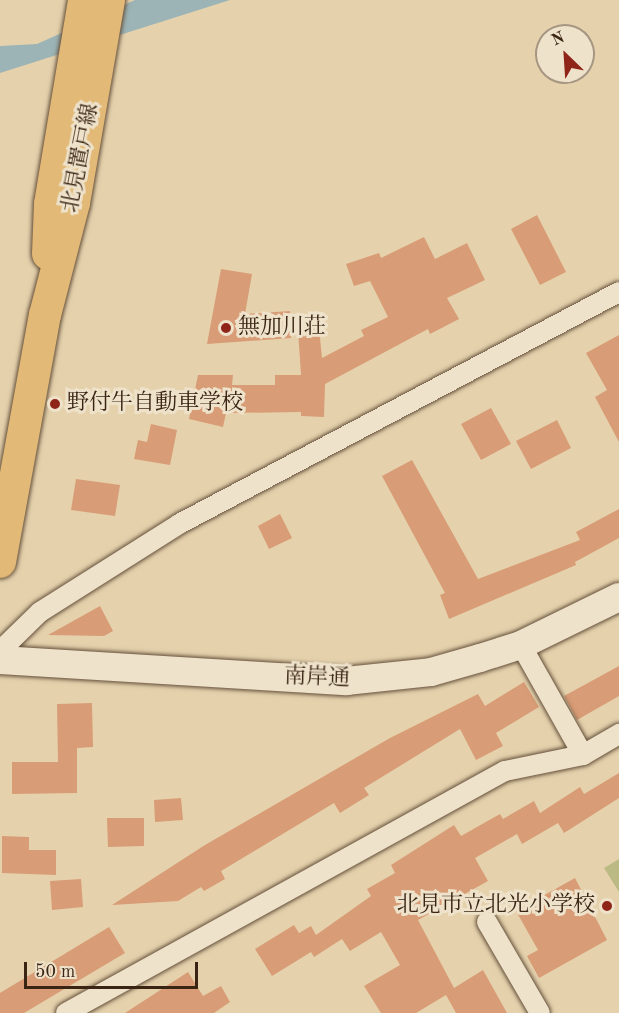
<!DOCTYPE html>
<html>
<head>
<meta charset="utf-8">
<style>
	body { margin:0 }
	#map { position:relative; width:619px; height:1013px; overflow:hidden; background:#e5d2ad; font-family:"Old Standard TT","Noto Serif JP",serif }
	div>[style] { position:absolute }
	.green>* { inset:0; background:#bcba84 }
	.water>* { inset:0; background:#9cb4b6 }
	.building>* { inset:0; background:#d89c76 }
	.roads { filter:drop-shadow(0 0 2px #65503b) drop-shadow(0 0 2px #65503b) }
	.street>* { height:20px; margin:-10px; padding:0 10px; transform-origin:10px; border-radius:10px; background:#eee2ca }
	.secondary>* { height:28px; margin:-14px; padding:0 14px; transform-origin:14px; border-radius:14px; background:#eee2ca }
	.primary>* { height:32px; margin:-16px; padding:0 16px; transform-origin:16px; border-radius:16px; background:#e2b976 }
	.dots>* { width:16px; height:16px; translate:-50% -50%; box-sizing:border-box; border:3px solid #eee2ca; border-radius:50% }
	span { translate:-50% -50%; white-space:nowrap; text-align:center; line-height:1.15; -webkit-text-stroke:6px #eee2ca; paint-order:stroke }
	.street-label { font-size:22px; color:#3a2515 }
	.poi-label { font-size:22px; color:#3a2515 }
	.left { translate:0 -50%; text-align:left }
	.right { translate:-100% -50%; text-align:right }
	.north { position:absolute; left:535px; top:24px; width:60px; height:60px; box-sizing:border-box; background:#eee2ca; border:2px solid #a69682; border-radius:50%; rotate:335deg; font-size:16px; font-weight:700; line-height:24px; text-align:center; color:#3a2515 }
	.north::after { content:''; display:block; margin:auto; width:21px; height:27px; background:#8f2418; clip-path:polygon(50% 0,100% 100%,50% 72%,0 100%) }
	.scale { position:absolute; left:24px; top:962px; width:174px; height:27px; box-sizing:border-box; border:3px solid #3a2515; border-top:0; padding-left:8px; font-size:18px; line-height:21px; white-space:nowrap; color:#3a2515; -webkit-text-stroke:4px #eee2ca; paint-order:stroke }
</style>
</head>
<body>
<div id="map">
	<div class="green">
		<i style="clip-path:polygon(619px 859px,619px 892px,604px 868px)"></i>
	</div>
	<div class="water">
		<i style="clip-path:polygon(135px 0,230px 0,0 73px,0 46px,37px 44px)"></i>
	</div>
	<div class="building">
		<i style="clip-path:polygon(537px 215px,566px 272px,540px 285px,511px 229px)"></i>
		<i style="clip-path:polygon(424px 237px,435px 259px,467px 243px,485px 280px,447px 298px,459px 319px,430px 334px,428px 329px,325px 384px,324px 417px,301px 416px,301px 412px,226px 413px,223px 427px,189px 419px,198px 375px,233px 375px,232px 385px,275px 385px,275px 375px,301px 375px,298px 330px,319px 328px,322px 358px,364px 336px,361px 330px,388px 317px,370px 281px,354px 286px,346px 264px,379px 253px,381px 258px)"></i>
		<i style="clip-path:polygon(221px 269px,252px 274px,245px 314px,290px 311px,291px 338px,207px 344px)"></i>
		<i style="clip-path:polygon(619px 335px,619px 442px,595px 397px,607px 390px,586px 353px)"></i>
		<i style="clip-path:polygon(491px 408px,511px 444px,481px 460px,461px 424px)"></i>
		<i style="clip-path:polygon(557px 420px,571px 448px,531px 469px,516px 441px)"></i>
		<i style="clip-path:polygon(151px 424px,177px 430px,170px 465px,134px 459px,138px 440px,147px 442px)"></i>
		<i style="clip-path:polygon(412px 460px,478px 579px,580px 540px,576px 532px,619px 509px,619px 538px,575px 562px,576px 565px,449px 619px,440px 595px,445px 593px,382px 476px)"></i>
		<i style="clip-path:polygon(76px 479px,120px 485px,115px 516px,71px 510px)"></i>
		<i style="clip-path:polygon(280px 514px,292px 538px,269px 549px,258px 526px)"></i>
		<i style="clip-path:polygon(100px 606px,113px 631px,104px 636px,48px 635px)"></i>
		<i style="clip-path:polygon(619px 666px,619px 696px,577px 720px,564px 696px)"></i>
		<i style="clip-path:polygon(524px 682px,539px 707px,496px 733px,503px 746px,476px 760px,460px 729px,364px 788px,369px 795px,340px 813px,334px 803px,221px 871px,225px 879px,204px 891px,201px 887px,178px 901px,112px 905px,205px 845px,390px 738px,478px 694px,485px 706px)"></i>
		<i style="clip-path:polygon(92px 703px,93px 747px,77px 748px,77px 793px,12px 794px,12px 762px,58px 762px,57px 704px)"></i>
		<i style="clip-path:polygon(619px 773px,619px 798px,564px 833px,558px 823px,522px 844px,517px 834px,475px 858px,488px 881px,418px 920px,454px 988px,483px 970px,507px 1013px,456px 1013px,446px 995px,416px 1013px,381px 1013px,364px 986px,400px 965px,381px 932px,350px 951px,342px 939px,314px 957px,311px 952px,272px 976px,255px 949px,294px 925px,299px 933px,311px 926px,316px 935px,371px 896px,367px 889px,395px 873px,391px 865px,454px 825px,461px 836px,500px 814px,503px 819px,534px 801px,540px 813px,580px 787px,584px 794px)"></i>
		<i style="clip-path:polygon(181px 798px,183px 820px,155px 822px,154px 800px)"></i>
		<i style="clip-path:polygon(107px 818px,144px 818px,144px 846px,108px 847px)"></i>
		<i style="clip-path:polygon(2px 836px,29px 837px,29px 850px,56px 850px,56px 875px,2px 873px)"></i>
		<i style="clip-path:polygon(575px 878px,607px 940px,539px 978px,527px 956px,538px 950px,516px 911px)"></i>
		<i style="clip-path:polygon(81px 879px,83px 907px,52px 910px,50px 881px)"></i>
		<i style="clip-path:polygon(109px 927px,125px 953px,24px 1013px,0 1013px,0 993px)"></i>
		<i style="clip-path:polygon(188px 972px,203px 996px,221px 986px,230px 1002px,214px 1013px,125px 1013px)"></i>
	</div>
	<div class="roads">
		<div class="street">
			<i style="left:521px;top:645px;width:126px;rotate:60.6deg"></i>
			<i style="left:0;top:651px;width:56px;rotate:-44.3deg"></i>
			<i style="left:40px;top:612px;width:165px;rotate:-32.3deg"></i>
			<i style="left:179px;top:524px;width:497px;rotate:-27.8deg"></i>
			<i style="left:487px;top:922px;width:105px;rotate:59.8deg"></i>
			<i style="left:66px;top:1013px;width:501px;rotate:-28.87deg"></i>
			<i style="left:505px;top:771px;width:80px;rotate:-11.6deg"></i>
			<i style="left:583px;top:755px;width:42px;rotate:-30.3deg"></i>
		</div>
		<div class="secondary">
			<i style="left:0;top:660px;width:347px;rotate:3.5deg"></i>
			<i style="left:346px;top:681px;width:85px;rotate:-6deg"></i>
			<i style="left:431px;top:672px;width:51px;rotate:-15.9deg"></i>
			<i style="left:480px;top:658px;width:43px;rotate:-17.6deg"></i>
			<i style="left:521px;top:645px;width:109px;rotate:-26.1deg"></i>
		</div>
		<div class="primary">
			<i style="left:48px;top:254px;width:50px;rotate:-87.7deg"></i>
			<i style="left:50px;top:204px;width:207px;rotate:-80.5deg"></i>
			<i style="left:0;top:562px;width:251px;rotate:-79.7deg"></i>
			<i style="left:45px;top:315px;width:116px;rotate:-75.5deg"></i>
			<i style="left:74px;top:203px;width:206px;rotate:-80.2deg"></i>
		</div>
	</div>
	<div class="dots">
		<i style="left:226px;top:328px;background:#8f2418"></i>
		<i style="left:55px;top:404px;background:#8f2418"></i>
		<i style="left:607px;top:906px;background:#8f2418"></i>
	</div>
	<div class="street-label">
		<span style="left:81px;top:158px;rotate:-79deg">北見置戸線</span>
		<span style="left:317px;top:678px;rotate:2deg">南岸通</span>
	</div>
	<div class="poi-label">
		<span class="left" style="left:238px;top:328px">無加川荘</span>
		<span class="left" style="left:67px;top:404px">野付牛自動車学校</span>
		<span class="right" style="left:595px;top:906px">北見市立北光小学校</span>
	</div>
	<div class="north">N</div>
	<div class="scale">50 m</div>
</div>
</body>
</html>
